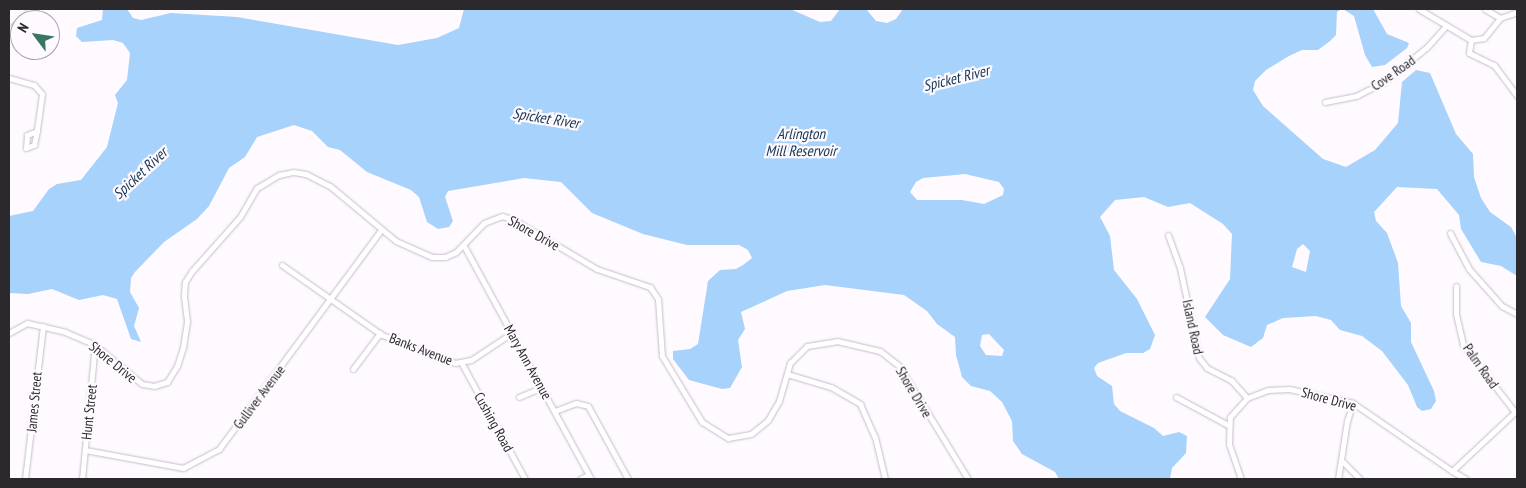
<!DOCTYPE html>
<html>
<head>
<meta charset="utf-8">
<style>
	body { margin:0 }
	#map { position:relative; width:1526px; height:488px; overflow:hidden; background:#fefaff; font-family:"PT Sans Narrow",sans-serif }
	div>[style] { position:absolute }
	.water>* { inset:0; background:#a6d2fb }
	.roads { filter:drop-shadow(0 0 1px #c4bec6) drop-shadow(0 0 1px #c4bec6) }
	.minor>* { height:5px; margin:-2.5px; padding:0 2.5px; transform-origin:2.5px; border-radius:2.5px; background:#fff }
	.tertiary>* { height:5.5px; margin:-2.75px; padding:0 2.75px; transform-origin:2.75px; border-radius:2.75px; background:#fff }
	span { translate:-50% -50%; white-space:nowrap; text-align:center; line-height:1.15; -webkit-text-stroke:4.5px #fefaff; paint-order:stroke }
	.street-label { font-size:14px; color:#2b292c }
	.water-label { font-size:15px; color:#163651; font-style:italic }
	.frame { position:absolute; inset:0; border:10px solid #2b292c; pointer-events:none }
	.north { position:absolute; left:10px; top:10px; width:50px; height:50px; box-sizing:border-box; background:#fefaff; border:1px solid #aaa6ab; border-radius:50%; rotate:301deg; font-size:14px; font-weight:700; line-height:20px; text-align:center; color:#2b292c }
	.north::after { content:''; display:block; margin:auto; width:18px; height:22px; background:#387663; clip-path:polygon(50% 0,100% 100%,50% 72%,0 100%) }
</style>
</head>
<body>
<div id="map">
	<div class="water">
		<i style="clip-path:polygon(evenodd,103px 9px,127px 9px,133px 18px,141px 20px,171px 13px,237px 17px,398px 45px,437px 38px,459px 28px,464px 9px,790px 9px,820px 22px,831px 21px,840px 9px,866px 9px,876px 21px,887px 23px,896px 19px,903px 9px,1341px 9px,1337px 12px,1336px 35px,1330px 41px,1318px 50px,1302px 50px,1289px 56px,1266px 70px,1255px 81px,1253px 90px,1263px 106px,1323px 159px,1346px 167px,1375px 150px,1398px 123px,1402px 82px,1416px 70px,1430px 73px,1456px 134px,1473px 154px,1474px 177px,1481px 198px,1490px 212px,1511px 227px,1517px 238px,1517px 276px,1501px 266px,1481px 262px,1461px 229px,1459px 215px,1437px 189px,1397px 187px,1374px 212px,1376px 221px,1387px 233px,1398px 263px,1401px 306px,1411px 323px,1411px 342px,1434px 391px,1436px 401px,1431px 409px,1422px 411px,1417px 407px,1408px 385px,1382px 351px,1362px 336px,1340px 330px,1331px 320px,1316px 316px,1283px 318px,1267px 325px,1263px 338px,1251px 347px,1223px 335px,1205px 317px,1230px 279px,1232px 234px,1223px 224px,1190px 203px,1168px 207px,1144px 197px,1115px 200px,1100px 217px,1110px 236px,1114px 270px,1137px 299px,1155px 335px,1150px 349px,1143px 353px,1126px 353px,1098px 363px,1094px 368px,1097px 376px,1112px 386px,1114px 404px,1120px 411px,1154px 428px,1163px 436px,1179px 432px,1187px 436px,1186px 453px,1172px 468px,1170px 479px,1059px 479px,1055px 472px,1022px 454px,1013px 441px,1012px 421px,1002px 402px,990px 391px,971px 386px,962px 377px,956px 355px,955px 337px,937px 324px,927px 311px,904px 295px,825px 285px,787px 291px,741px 312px,745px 329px,738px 340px,742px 367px,730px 388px,722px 389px,689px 380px,673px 359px,673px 351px,690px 349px,698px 344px,708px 281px,720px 270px,736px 269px,743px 265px,752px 258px,748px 250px,739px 245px,687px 245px,643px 234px,592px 213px,561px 182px,524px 178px,448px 191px,445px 197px,453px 221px,449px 227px,438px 229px,427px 222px,419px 197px,411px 190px,367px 172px,340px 150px,328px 147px,312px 131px,294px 125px,257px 137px,245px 157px,229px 168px,209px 206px,197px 219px,164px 242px,135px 272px,131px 278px,130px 292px,139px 308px,134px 326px,141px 342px,131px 339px,117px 299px,103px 295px,79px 300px,52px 289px,28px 294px,9px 293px,9px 216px,33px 211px,49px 189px,57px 184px,81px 180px,107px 147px,118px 103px,115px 95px,127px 80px,130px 53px,123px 43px,113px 40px,82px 42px,76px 36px,77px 28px,102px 20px,103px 9px,965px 174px,999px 182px,1004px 189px,1003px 195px,984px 204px,962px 200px,917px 200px,910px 192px,916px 182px,923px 178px,965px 174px,103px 9px,1303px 244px,1310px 251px,1306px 272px,1292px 267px,1297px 249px,1303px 244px,103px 9px,989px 334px,1004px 350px,1002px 356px,986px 355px,980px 346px,982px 335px,989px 334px)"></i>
		<i style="clip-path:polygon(1343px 9px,1373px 9px,1387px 34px,1409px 43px,1407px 48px,1385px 65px,1372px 67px,1365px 55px,1354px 16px)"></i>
	</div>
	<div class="roads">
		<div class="minor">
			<i style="left:1419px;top:9px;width:61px;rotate:30.8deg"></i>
			<i style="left:1471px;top:40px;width:13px;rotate:99deg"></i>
			<i style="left:1469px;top:53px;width:28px;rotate:26deg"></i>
			<i style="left:1494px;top:65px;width:39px;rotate:53deg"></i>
			<i style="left:1485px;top:9px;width:17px;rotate:31deg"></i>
			<i style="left:1471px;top:40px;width:13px;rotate:-9deg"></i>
			<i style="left:1484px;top:38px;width:26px;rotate:-51deg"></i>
			<i style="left:1500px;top:18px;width:18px;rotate:-19deg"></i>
			<i style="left:9px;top:78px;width:26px;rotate:16deg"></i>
			<i style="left:34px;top:85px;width:12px;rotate:48deg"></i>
			<i style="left:42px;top:94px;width:37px;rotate:98deg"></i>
			<i style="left:37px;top:131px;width:11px;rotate:158deg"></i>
			<i style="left:27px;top:135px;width:13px;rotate:94deg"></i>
			<i style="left:26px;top:148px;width:9px;rotate:-21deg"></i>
			<i style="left:34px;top:145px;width:14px;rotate:-78deg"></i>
			<i style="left:1325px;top:102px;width:32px;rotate:-11deg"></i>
			<i style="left:1356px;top:96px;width:31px;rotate:-27deg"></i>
			<i style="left:1384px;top:82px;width:55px;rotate:-39.1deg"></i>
			<i style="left:1427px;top:47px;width:28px;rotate:-48deg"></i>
			<i style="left:1450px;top:233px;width:41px;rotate:62.2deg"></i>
			<i style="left:1469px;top:269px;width:50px;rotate:48.3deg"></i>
			<i style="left:1502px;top:306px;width:17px;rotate:28deg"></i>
			<i style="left:1168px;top:235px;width:35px;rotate:70deg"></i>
			<i style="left:1180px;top:268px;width:92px;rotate:78.1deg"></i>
			<i style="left:1199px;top:358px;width:13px;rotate:51deg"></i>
			<i style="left:1207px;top:368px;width:27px;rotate:27deg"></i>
			<i style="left:1231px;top:380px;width:24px;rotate:48deg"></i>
			<i style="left:464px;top:246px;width:265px;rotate:61.4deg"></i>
			<i style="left:282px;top:265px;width:122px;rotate:35deg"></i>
			<i style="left:382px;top:335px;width:78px;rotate:21deg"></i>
			<i style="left:455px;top:363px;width:16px;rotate:-11deg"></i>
			<i style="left:471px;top:360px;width:49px;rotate:-33.4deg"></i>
			<i style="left:1456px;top:286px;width:28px;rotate:90deg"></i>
			<i style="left:1456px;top:314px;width:32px;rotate:77deg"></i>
			<i style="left:1463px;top:345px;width:85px;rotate:52.2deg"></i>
			<i style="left:9px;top:333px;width:21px;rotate:-29deg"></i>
			<i style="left:27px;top:323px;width:39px;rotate:13deg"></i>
			<i style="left:65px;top:332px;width:33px;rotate:23deg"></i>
			<i style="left:95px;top:345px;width:61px;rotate:39.7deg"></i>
			<i style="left:142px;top:384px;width:12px;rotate:9deg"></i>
			<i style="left:154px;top:386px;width:14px;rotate:-17deg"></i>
			<i style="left:167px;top:382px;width:19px;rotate:-58deg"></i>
			<i style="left:177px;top:366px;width:20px;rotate:-72deg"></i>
			<i style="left:183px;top:347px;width:26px;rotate:-81deg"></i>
			<i style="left:187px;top:321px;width:26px;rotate:-97deg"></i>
			<i style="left:184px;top:295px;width:13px;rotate:-86deg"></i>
			<i style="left:185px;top:282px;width:13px;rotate:-58deg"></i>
			<i style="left:192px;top:271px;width:72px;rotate:-48.4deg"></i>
			<i style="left:240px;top:217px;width:34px;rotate:-60deg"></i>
			<i style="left:257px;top:188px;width:26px;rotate:-31deg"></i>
			<i style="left:279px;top:175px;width:14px;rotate:-12deg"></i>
			<i style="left:293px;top:172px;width:13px;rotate:9deg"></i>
			<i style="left:306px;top:174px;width:27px;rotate:27deg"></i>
			<i style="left:330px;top:186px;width:86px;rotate:39.8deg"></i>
			<i style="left:396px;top:241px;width:39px;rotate:24deg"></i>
			<i style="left:432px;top:257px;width:13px"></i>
			<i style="left:445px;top:257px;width:12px;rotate:-24deg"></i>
			<i style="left:456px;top:252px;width:40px;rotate:-46deg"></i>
			<i style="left:484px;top:223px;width:19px;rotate:-21deg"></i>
			<i style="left:502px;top:216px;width:13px;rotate:18deg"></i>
			<i style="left:514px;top:220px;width:96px;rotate:30.6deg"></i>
			<i style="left:597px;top:269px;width:56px;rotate:18.8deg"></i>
			<i style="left:650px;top:287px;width:14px;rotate:56deg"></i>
			<i style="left:658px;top:299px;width:57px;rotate:86deg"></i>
			<i style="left:662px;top:356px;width:77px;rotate:58.8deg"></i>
			<i style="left:702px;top:422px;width:31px;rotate:32deg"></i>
			<i style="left:728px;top:438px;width:23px;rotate:-10deg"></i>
			<i style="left:751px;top:434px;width:22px;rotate:-39deg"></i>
			<i style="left:768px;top:420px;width:22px;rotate:-60deg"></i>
			<i style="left:779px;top:401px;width:40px;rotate:-74deg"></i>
			<i style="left:790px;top:363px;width:24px;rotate:-45deg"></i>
			<i style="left:807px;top:346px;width:30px;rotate:-9deg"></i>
			<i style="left:837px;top:341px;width:44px;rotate:13.1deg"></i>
			<i style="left:880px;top:351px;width:24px;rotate:38deg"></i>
			<i style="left:899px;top:366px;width:132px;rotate:58.6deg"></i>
			<i style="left:462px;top:364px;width:131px;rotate:61.3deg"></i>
			<i style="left:353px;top:369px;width:45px;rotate:-53.1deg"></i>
			<i style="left:787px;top:374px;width:46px;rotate:16.5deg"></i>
			<i style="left:831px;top:387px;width:34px;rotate:30deg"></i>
			<i style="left:860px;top:404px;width:36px;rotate:66deg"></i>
			<i style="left:875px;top:437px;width:43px;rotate:76.6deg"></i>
			<i style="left:519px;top:397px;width:25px;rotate:-23deg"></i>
			<i style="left:1176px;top:397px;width:59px;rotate:28.3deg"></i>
			<i style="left:555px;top:411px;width:22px;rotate:-21deg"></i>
			<i style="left:576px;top:403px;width:12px;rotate:14deg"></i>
			<i style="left:588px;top:406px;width:83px;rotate:61.3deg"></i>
			<i style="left:85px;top:450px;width:100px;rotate:10.4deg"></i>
			<i style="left:183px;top:468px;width:41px;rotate:-27.8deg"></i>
			<i style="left:219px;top:449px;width:272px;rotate:-53.5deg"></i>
			<i style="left:1342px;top:461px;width:25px;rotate:45deg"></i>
			<i style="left:1452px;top:471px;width:16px;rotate:30deg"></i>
			<i style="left:25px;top:479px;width:154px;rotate:-83.3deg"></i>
			<i style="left:82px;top:479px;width:135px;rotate:-84.5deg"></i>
			<i style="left:580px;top:479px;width:9px;rotate:-27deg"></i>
			<i style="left:1241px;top:479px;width:37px;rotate:-109deg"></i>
			<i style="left:1229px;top:444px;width:27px;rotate:-88deg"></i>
			<i style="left:1230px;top:417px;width:25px;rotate:-48deg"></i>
			<i style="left:1247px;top:398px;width:22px;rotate:-21deg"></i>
			<i style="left:1268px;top:390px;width:21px;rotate:-3deg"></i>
			<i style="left:1289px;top:389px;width:66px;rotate:12.3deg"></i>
			<i style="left:1353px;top:403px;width:120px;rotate:34.5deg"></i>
			<i style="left:1452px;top:471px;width:89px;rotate:-43.2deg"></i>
			<i style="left:1338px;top:479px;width:59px;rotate:-81.2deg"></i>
			<i style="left:1347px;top:421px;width:19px;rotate:-72deg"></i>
		</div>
		<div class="tertiary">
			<i style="left:22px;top:20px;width:16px;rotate:-45deg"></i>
			<i style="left:9px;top:32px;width:15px;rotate:-42deg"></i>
		</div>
	</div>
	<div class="street-label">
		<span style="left:1393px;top:73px;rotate:-35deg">Cove Road</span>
		<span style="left:534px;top:233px;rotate:29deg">Shore Drive</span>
		<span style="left:1193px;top:327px;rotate:78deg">Island Road</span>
		<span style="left:421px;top:349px;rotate:21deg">Banks Avenue</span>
		<span style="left:113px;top:362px;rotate:39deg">Shore Drive</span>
		<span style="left:528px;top:362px;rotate:61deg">Mary Ann Avenue</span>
		<span style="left:1481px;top:366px;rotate:55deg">Palm Road</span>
		<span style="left:914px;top:392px;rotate:59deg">Shore Drive</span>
		<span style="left:259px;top:397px;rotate:-53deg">Gulliver Avenue</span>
		<span style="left:1329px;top:399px;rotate:15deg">Shore Drive</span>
		<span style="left:34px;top:402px;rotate:-85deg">James Street</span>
		<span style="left:89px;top:412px;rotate:-84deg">Hunt Street</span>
		<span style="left:494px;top:422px;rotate:61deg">Cushing Road</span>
	</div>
	<div class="water-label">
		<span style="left:956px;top:78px;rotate:-14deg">Spicket River</span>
		<span style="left:546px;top:118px;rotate:9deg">Spicket River</span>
		<span style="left:801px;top:142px">Arlington<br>Mill Reservoir</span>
		<span style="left:140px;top:173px;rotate:-43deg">Spicket River</span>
	</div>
	<div class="frame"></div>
	<div class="north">N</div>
</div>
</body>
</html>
